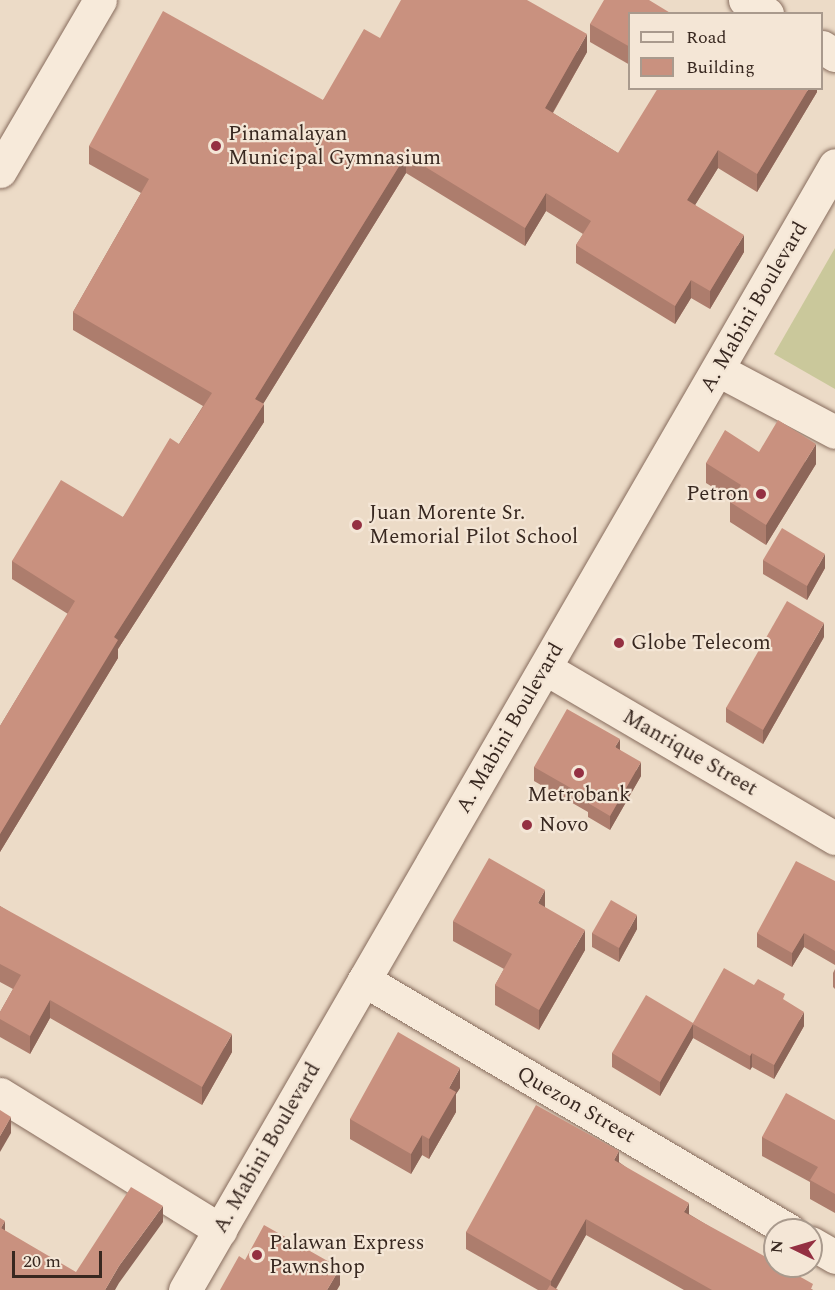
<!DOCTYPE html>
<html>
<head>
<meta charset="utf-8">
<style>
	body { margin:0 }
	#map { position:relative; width:835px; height:1290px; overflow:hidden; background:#ecdbc7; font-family:Spectral,serif }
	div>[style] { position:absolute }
	.green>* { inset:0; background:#cac89b }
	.roads { filter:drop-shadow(0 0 2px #876c5d) drop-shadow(0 0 2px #876c5d) }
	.street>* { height:33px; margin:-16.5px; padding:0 16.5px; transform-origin:16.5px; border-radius:16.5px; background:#f7eada }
	.secondary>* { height:33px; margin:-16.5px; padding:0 16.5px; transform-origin:16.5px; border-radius:16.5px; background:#f7eada }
	.wall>* { inset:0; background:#ad7d6d }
	.shaded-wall>* { inset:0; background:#8d6659 }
	.building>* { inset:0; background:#c9917f }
	.dots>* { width:16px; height:16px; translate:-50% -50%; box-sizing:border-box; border:3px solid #f4e6d6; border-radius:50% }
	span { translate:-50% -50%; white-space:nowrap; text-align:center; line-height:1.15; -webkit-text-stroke:4.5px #f4e6d6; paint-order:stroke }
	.poi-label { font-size:21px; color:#382820 }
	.left { translate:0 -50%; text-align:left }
	.right { translate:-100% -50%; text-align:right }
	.street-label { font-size:21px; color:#382820 }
	.legend { position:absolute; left:628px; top:12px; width:195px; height:78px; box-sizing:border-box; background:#f4e6d6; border:2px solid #a99a8d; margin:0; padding:8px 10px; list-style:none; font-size:18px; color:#382820 }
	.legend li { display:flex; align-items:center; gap:12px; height:30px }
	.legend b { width:30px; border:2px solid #a99a8d }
	.north { position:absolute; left:763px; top:1218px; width:60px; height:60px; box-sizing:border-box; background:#f4e6d6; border:2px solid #a99a8d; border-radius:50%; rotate:275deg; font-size:16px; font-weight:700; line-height:24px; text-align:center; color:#382820 }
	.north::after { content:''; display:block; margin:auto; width:21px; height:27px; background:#943042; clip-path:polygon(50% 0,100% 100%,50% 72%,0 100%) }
	.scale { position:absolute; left:12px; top:1251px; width:90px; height:27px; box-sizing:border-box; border:3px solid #382820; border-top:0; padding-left:8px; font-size:18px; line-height:21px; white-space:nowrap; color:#382820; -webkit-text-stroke:4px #f4e6d6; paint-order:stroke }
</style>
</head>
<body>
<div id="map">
	<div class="green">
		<i style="clip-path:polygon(835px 248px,835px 389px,774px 354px)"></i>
	</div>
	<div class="roads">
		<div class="street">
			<i style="left:0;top:171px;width:198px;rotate:-59.7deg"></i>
			<i style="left:718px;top:370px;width:132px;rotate:27.9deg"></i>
			<i style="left:545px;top:668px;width:336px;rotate:30.4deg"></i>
			<i style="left:364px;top:980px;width:493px;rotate:30.5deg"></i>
			<i style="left:0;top:1094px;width:259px;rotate:31.7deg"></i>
			<i style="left:811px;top:1243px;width:28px;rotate:30deg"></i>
		</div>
		<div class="secondary">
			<i style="left:745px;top:0;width:26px;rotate:32deg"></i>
			<i style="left:822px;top:47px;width:15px;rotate:32deg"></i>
			<i style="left:185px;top:1290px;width:1299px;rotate:-59.98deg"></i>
		</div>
	</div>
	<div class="wall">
		<i style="clip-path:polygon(630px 14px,630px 65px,590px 42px,590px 24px)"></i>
		<i style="clip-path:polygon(380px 38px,587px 52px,553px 113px,618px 153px,817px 88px,817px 92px,757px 192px,718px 168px,695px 205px,744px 252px,710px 309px,691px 298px,675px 324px,576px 263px,576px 245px,583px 234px,546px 211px,525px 246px,406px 173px,263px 404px,264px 422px,118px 649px,118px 658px,0 852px,0 726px,68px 614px,12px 579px,12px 561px,123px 517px,179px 444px,203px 406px,73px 330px,73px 312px,141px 193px,89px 164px,89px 146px,323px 100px)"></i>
		<i style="clip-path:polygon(759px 452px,816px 464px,766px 545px,730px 522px,730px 502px,732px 499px,706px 483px,706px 463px)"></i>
		<i style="clip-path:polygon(763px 560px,825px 568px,807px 600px,763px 574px)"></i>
		<i style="clip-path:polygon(824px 637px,763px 744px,726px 722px,726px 708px)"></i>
		<i style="clip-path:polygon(620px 750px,641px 776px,610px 830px,588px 817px,588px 812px,534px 781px,534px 767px)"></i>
		<i style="clip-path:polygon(835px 881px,835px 965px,804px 947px,792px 967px,757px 947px,757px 933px)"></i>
		<i style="clip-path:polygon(0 906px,232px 1052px,202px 1105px,50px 1018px,30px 1054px,0 1037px,0 1012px,13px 989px,0 982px)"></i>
		<i style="clip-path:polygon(453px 921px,585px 950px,539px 1030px,495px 1005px,495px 985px,504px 969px,453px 941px)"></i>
		<i style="clip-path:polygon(637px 929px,619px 962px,592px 947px,592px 933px)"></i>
		<i style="clip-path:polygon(835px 969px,835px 989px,833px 987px,833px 973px)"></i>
		<i style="clip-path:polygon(754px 985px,785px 1001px,804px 1026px,774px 1079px,752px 1067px,750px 1070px,693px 1038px,660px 1096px,612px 1067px,612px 1053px,693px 1023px)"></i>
		<i style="clip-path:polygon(460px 1088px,456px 1094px,456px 1112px,429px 1159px,422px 1155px,411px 1174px,350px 1139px,350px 1119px)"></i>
		<i style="clip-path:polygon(835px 1120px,835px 1213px,810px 1199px,810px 1182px,762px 1156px,762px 1137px)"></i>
		<i style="clip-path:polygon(619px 1162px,689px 1214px,813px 1290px,684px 1290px,586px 1235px,556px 1289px,558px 1290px,538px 1290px,466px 1249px,466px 1232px)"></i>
	</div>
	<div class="shaded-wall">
		<i style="clip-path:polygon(587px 34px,587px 52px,545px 126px,545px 108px)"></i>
		<i style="clip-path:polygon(809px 88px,817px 88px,817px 92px,757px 192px,757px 174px)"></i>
		<i style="clip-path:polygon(718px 150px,718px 168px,687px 218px,687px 200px)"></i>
		<i style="clip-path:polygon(406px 155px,406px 173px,255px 417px,255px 399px)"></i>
		<i style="clip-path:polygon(546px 193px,546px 211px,525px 246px,525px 228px)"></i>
		<i style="clip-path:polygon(744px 235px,744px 252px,710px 309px,710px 291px)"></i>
		<i style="clip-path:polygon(691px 280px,691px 298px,675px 324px,675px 306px)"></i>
		<i style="clip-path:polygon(264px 404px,264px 422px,118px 649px,118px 658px,0 852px,0 834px,114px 637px)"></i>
		<i style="clip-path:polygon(816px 444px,816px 464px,766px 545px,766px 525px)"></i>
		<i style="clip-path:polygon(825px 554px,825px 568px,807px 600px,807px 586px)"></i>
		<i style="clip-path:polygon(824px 623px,824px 637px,763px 744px,763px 730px)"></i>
		<i style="clip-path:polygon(620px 739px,620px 753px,615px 747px)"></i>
		<i style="clip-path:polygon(641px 762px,641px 776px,610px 830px,610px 816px)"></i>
		<i style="clip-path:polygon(545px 890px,545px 910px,538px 903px)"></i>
		<i style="clip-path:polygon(637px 915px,637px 929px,619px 962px,619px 948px)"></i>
		<i style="clip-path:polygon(585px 930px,585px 950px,539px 1030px,539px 1010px)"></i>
		<i style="clip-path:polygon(804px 933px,804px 947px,792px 967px,792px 953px)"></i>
		<i style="clip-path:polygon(50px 1000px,50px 1018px,30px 1054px,30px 1036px)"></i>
		<i style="clip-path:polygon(804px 1012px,804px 1026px,774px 1079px,774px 1065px)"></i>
		<i style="clip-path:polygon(693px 1024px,693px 1038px,660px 1096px,660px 1082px)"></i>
		<i style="clip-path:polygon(232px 1034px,232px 1052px,202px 1105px,202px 1087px)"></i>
		<i style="clip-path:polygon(752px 1053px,752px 1067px,750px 1070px,750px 1056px)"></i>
		<i style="clip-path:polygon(460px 1068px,460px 1088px,456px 1094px,456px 1112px,429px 1159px,429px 1139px,449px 1088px)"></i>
		<i style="clip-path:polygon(11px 1117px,11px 1133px,0 1152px,0 1136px)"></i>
		<i style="clip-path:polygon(422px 1135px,422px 1155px,411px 1174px,411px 1154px)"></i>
		<i style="clip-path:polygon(619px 1151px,619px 1168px,614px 1160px)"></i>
		<i style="clip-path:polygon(689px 1203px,689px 1219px,684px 1212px)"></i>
		<i style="clip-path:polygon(163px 1206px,163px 1222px,119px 1283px,115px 1290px,105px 1290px,119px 1266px)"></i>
		<i style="clip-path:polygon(586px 1219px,586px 1235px,555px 1290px,551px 1290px,551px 1281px)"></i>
		<i style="clip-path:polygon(5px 1221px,5px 1238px,1px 1228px)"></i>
		<i style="clip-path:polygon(340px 1268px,340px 1285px,337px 1290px,327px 1290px)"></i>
	</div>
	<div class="building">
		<i style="clip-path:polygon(401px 0,527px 0,587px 34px,545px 108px,618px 153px,658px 88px,809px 88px,757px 174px,718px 150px,687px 200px,744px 235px,710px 291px,691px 280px,675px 306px,576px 245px,591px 221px,546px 193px,525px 228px,406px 155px,255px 399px,264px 404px,114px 637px,118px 640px,0 834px,0 726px,75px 601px,12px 561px,61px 480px,123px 517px,170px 438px,179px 444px,212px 393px,73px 312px,149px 179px,89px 146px,163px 11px,323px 100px,364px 29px,380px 38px)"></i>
		<i style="clip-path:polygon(604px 0,649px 0,672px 14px,630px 14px,630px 47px,590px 24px)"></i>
		<i style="clip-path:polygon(778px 420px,816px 444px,766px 525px,730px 502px,741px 485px,706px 463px,725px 430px,759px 452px)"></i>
		<i style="clip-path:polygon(782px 528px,825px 554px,807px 586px,763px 560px)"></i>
		<i style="clip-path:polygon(787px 601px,824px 623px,763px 730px,726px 708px)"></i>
		<i style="clip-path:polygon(567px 709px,620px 739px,615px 747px,641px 762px,610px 816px,588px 803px,590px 799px,534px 767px)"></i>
		<i style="clip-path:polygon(489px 858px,545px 890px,538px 903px,585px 930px,539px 1010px,495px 985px,512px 954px,453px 921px)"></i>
		<i style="clip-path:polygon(796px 861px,835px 881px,835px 951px,804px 933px,792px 953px,757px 933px)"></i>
		<i style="clip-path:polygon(611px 900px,637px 915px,619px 948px,592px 933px)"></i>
		<i style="clip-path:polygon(0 906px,232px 1034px,202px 1087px,50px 1000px,30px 1036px,0 1019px,0 1012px,21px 975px,0 964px)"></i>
		<i style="clip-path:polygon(724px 968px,754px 985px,758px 979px,785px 994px,783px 999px,804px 1012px,774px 1065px,752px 1053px,750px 1056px,693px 1024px,660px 1082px,612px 1053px,646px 995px,693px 1023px)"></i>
		<i style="clip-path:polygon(398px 1032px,460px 1068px,449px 1088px,456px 1092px,429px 1139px,422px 1135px,411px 1154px,350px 1119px)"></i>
		<i style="clip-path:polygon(786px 1093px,835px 1120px,835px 1194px,810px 1180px,818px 1167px,762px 1137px)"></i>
		<i style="clip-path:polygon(536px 1105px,619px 1151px,614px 1160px,689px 1203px,684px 1212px,775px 1262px,775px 1266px,781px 1266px,813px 1284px,811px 1289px,813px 1290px,712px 1290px,586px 1219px,551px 1281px,466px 1232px)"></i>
		<i style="clip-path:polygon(0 1110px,11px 1117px,0 1136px)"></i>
		<i style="clip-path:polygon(131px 1187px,163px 1206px,119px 1266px,105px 1290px,0 1290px,0 1218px,5px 1221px,1px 1228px,76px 1272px)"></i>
		<i style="clip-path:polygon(264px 1225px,340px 1268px,327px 1290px,220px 1290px,239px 1256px,245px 1260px)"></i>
		<i style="clip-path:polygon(550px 1285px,558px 1290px,547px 1290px)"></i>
	</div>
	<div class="dots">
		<i style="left:216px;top:146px;background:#943042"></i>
		<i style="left:761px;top:494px;background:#943042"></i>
		<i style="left:357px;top:525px;background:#943042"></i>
		<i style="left:619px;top:643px;background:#943042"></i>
		<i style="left:579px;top:773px;background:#943042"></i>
		<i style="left:527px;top:825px;background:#943042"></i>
		<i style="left:257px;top:1255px;background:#943042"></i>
	</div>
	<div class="poi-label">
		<span class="left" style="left:228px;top:146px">Pinamalayan<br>Municipal Gymnasium</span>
		<span class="right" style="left:749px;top:494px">Petron</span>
		<span class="left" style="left:369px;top:525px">Juan Morente Sr.<br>Memorial Pilot School</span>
		<span class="left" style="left:631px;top:643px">Globe Telecom</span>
		<span style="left:579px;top:795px">Metrobank</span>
		<span class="left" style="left:539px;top:825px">Novo</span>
		<span class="left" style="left:269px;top:1255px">Palawan Express<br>Pawnshop</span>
	</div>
	<div class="street-label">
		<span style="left:754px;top:307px;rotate:-60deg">A. Mabini Boulevard</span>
		<span style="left:510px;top:728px;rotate:-60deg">A. Mabini Boulevard</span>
		<span style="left:690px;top:753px;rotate:30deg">Manrique Street</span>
		<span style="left:576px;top:1105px;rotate:30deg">Quezon Street</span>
		<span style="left:267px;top:1148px;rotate:-60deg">A. Mabini Boulevard</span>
	</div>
	<ul class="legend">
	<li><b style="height:8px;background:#f7eada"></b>Road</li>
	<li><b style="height:16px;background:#c9917f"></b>Building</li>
	</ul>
	<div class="north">N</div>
	<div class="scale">20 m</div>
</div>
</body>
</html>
